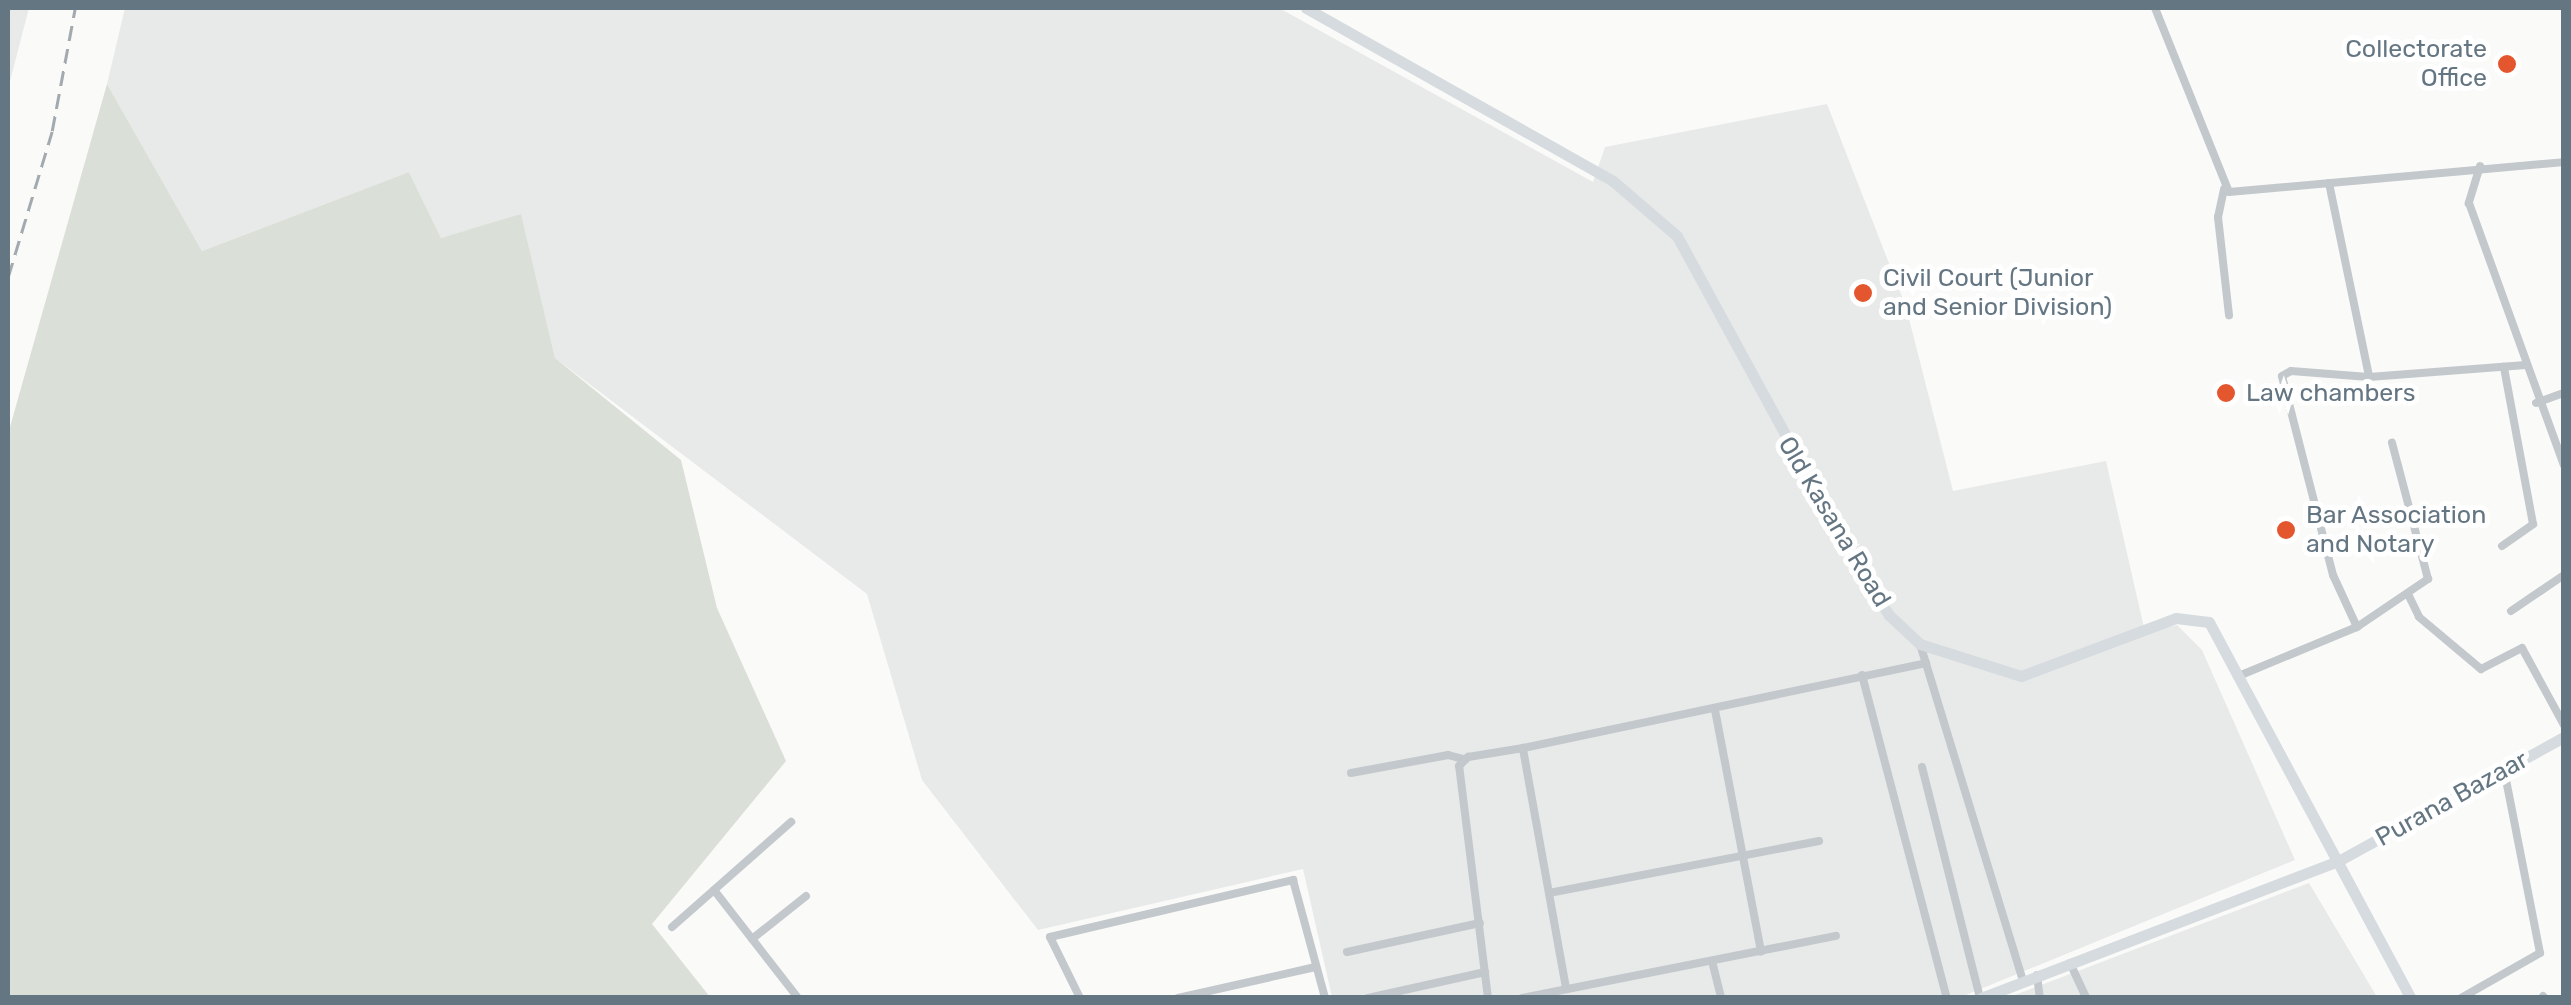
<!DOCTYPE html>
<html>
<head>
<meta charset="utf-8">
<style>
	body { margin:0 }
	#map { position:relative; width:2571px; height:1005px; overflow:hidden; background:#fafaf8; font-family:Rubik,sans-serif }
	div>[style] { position:absolute }
	.built>* { inset:0; background:#e8e9e9 }
	.green>* { inset:0; background:#dadfd7 }
	.street>* { height:8px; margin:-4px; padding:0 4px; transform-origin:4px; border-radius:4px; background:#c3c8cc }
	.secondary>* { height:11px; margin:-5.5px; padding:0 5.5px; transform-origin:5.5px; border-radius:5.5px; background:#d6dbdf }
	.rail>* { height:2.5px; margin-top:-1.25px; transform-origin:0; background:repeating-linear-gradient(90deg,#a2aab0 0 15px,transparent 0 23px) }
	.dots>* { width:28px; height:28px; translate:-50% -50%; box-sizing:border-box; border:5px solid #fff; border-radius:50% }
	span { translate:-50% -50%; white-space:nowrap; text-align:center; line-height:1.15; -webkit-text-stroke:10px #fff; paint-order:stroke }
	.poi-label { font-size:25px; color:#657683 }
	.right { translate:-100% -50%; text-align:right }
	.left { translate:0 -50%; text-align:left }
	.street-label { font-size:25px; color:#657683 }
	.frame { position:absolute; inset:0; border:10px solid #657683; pointer-events:none }
</style>
</head>
<body>
<div id="map">
	<div class="built">
		<i style="clip-path:polygon(8px 8px,29px 8px,8px 89px)"></i>
		<i style="clip-path:polygon(125px 8px,1279px 8px,1593px 182px,1605px 147px,1827px 104px,1906px 307px,1953px 491px,2106px 461px,2145px 632px,2177px 625px,2202px 650px,2295px 860px,1961px 997px,1332px 997px,1303px 869px,1038px 930px,922px 780px,867px 594px,555px 358px,521px 215px,441px 238px,409px 172px,202px 251px,107px 84px)"></i>
		<i style="clip-path:polygon(2309px 883px,2377px 997px,2007px 998px)"></i>
	</div>
	<div class="green">
		<i style="clip-path:polygon(107px 84px,202px 251px,409px 172px,441px 238px,521px 214px,555px 358px,681px 460px,717px 608px,786px 761px,652px 924px,710px 997px,8px 997px,8px 434px)"></i>
	</div>
	<div class="street">
		<i style="left:2155px;top:8px;width:198px;rotate:68.1deg"></i>
		<i style="left:2229px;top:192px;width:336px;rotate:-5.1deg"></i>
		<i style="left:2480px;top:166px;width:39px;rotate:107deg"></i>
		<i style="left:2469px;top:203px;width:279px;rotate:70.1deg"></i>
		<i style="left:2329px;top:183px;width:198px;rotate:78.3deg"></i>
		<i style="left:2369px;top:377px;width:157px;rotate:-4.4deg"></i>
		<i style="left:2224px;top:189px;width:29px;rotate:102deg"></i>
		<i style="left:2218px;top:217px;width:99px;rotate:83.6deg"></i>
		<i style="left:2536px;top:403px;width:30px;rotate:-20deg"></i>
		<i style="left:2502px;top:546px;width:38px;rotate:-35deg"></i>
		<i style="left:2533px;top:524px;width:160px;rotate:-100.5deg"></i>
		<i style="left:2408px;top:594px;width:25px;rotate:64deg"></i>
		<i style="left:2419px;top:617px;width:81px;rotate:40deg"></i>
		<i style="left:2481px;top:669px;width:46px;rotate:-27.1deg"></i>
		<i style="left:2522px;top:648px;width:88px;rotate:61.4deg"></i>
		<i style="left:2511px;top:611px;width:64px;rotate:-34.2deg"></i>
		<i style="left:2357px;top:627px;width:57px;rotate:-114.8deg"></i>
		<i style="left:2333px;top:575px;width:205px;rotate:-104.4deg"></i>
		<i style="left:2282px;top:376px;width:10px;rotate:-29deg"></i>
		<i style="left:2291px;top:371px;width:78px;rotate:4.4deg"></i>
		<i style="left:1920px;top:644px;width:351px;rotate:73deg"></i>
		<i style="left:1862px;top:675px;width:334px;rotate:75.3deg"></i>
		<i style="left:2241px;top:675px;width:126px;rotate:-22.5deg"></i>
		<i style="left:2357px;top:627px;width:86px;rotate:-34.1deg"></i>
		<i style="left:2428px;top:579px;width:141px;rotate:-104.8deg"></i>
		<i style="left:1715px;top:710px;width:246px;rotate:79.2deg"></i>
		<i style="left:1922px;top:767px;width:238px;rotate:75.9deg"></i>
		<i style="left:1351px;top:773px;width:99px;rotate:-10.5deg"></i>
		<i style="left:1448px;top:755px;width:16px;rotate:15deg"></i>
		<i style="left:714px;top:890px;width:137px;rotate:52.1deg"></i>
		<i style="left:1549px;top:893px;width:275px;rotate:-10.9deg"></i>
		<i style="left:672px;top:927px;width:159px;rotate:-41.4deg"></i>
		<i style="left:752px;top:939px;width:69px;rotate:-38.5deg"></i>
		<i style="left:1347px;top:952px;width:136px;rotate:-12.3deg"></i>
		<i style="left:1712px;top:961px;width:38px;rotate:76deg"></i>
		<i style="left:2070px;top:963px;width:38px;rotate:65deg"></i>
		<i style="left:2037px;top:975px;width:23px;rotate:83deg"></i>
		<i style="left:1566px;top:988px;width:244px;rotate:-100.2deg"></i>
		<i style="left:1523px;top:748px;width:412px;rotate:-11.9deg"></i>
		<i style="left:2543px;top:996px;width:3px;rotate:45deg"></i>
		<i style="left:1080px;top:998px;width:68px;rotate:-116.2deg"></i>
		<i style="left:1050px;top:937px;width:250px;rotate:-13.2deg"></i>
		<i style="left:1293px;top:880px;width:122px;rotate:74.8deg"></i>
		<i style="left:1178px;top:998px;width:141px;rotate:-12.7deg"></i>
		<i style="left:1368px;top:998px;width:120px;rotate:-12.5deg"></i>
		<i style="left:1488px;top:998px;width:234px;rotate:-97.1deg"></i>
		<i style="left:1459px;top:766px;width:13px;rotate:-45deg"></i>
		<i style="left:1468px;top:757px;width:56px;rotate:-9.3deg"></i>
		<i style="left:1522px;top:998px;width:320px;rotate:-11.2deg"></i>
		<i style="left:2461px;top:998px;width:91px;rotate:-29.7deg"></i>
		<i style="left:2540px;top:953px;width:187px;rotate:-101.1deg"></i>
	</div>
	<div class="secondary">
		<i style="left:1306px;top:8px;width:352px;rotate:29.4deg"></i>
		<i style="left:1613px;top:181px;width:84px;rotate:40.7deg"></i>
		<i style="left:1677px;top:236px;width:376px;rotate:61.4deg"></i>
		<i style="left:1857px;top:566px;width:59px;rotate:56.9deg"></i>
		<i style="left:1889px;top:615px;width:42px;rotate:43.1deg"></i>
		<i style="left:1920px;top:644px;width:106px;rotate:17.6deg"></i>
		<i style="left:2021px;top:676px;width:165px;rotate:-20.5deg"></i>
		<i style="left:2176px;top:618px;width:33px;rotate:7deg"></i>
		<i style="left:2209px;top:622px;width:427px;rotate:61.8deg"></i>
		<i style="left:1981px;top:998px;width:385px;rotate:-21deg"></i>
		<i style="left:2340px;top:860px;width:256px;rotate:-28.8deg"></i>
	</div>
	<div class="rail">
		<i style="left:8px;top:277px;width:152px;rotate:-73.2deg"></i>
		<i style="left:52px;top:131px;width:125px;rotate:-79.4deg"></i>
	</div>
	<div class="dots">
		<i style="left:2507px;top:64px;background:#e4572e"></i>
		<i style="left:1863px;top:293px;background:#e4572e"></i>
		<i style="left:2226px;top:393px;background:#e4572e"></i>
		<i style="left:2286px;top:530px;background:#e4572e"></i>
	</div>
	<div class="poi-label">
		<span class="right" style="left:2487px;top:64px">Collectorate<br>Office</span>
		<span class="left" style="left:1883px;top:293px">Civil Court (Junior<br>and Senior Division)</span>
		<span class="left" style="left:2246px;top:393px">Law chambers</span>
		<span class="left" style="left:2306px;top:530px">Bar Association<br>and Notary</span>
	</div>
	<div class="street-label">
		<span style="left:1834px;top:522px;rotate:59deg">Old Kasana Road</span>
		<span style="left:2452px;top:799px;rotate:-29deg">Purana Bazaar</span>
	</div>
	<div class="frame"></div>
</div>
</body>
</html>
